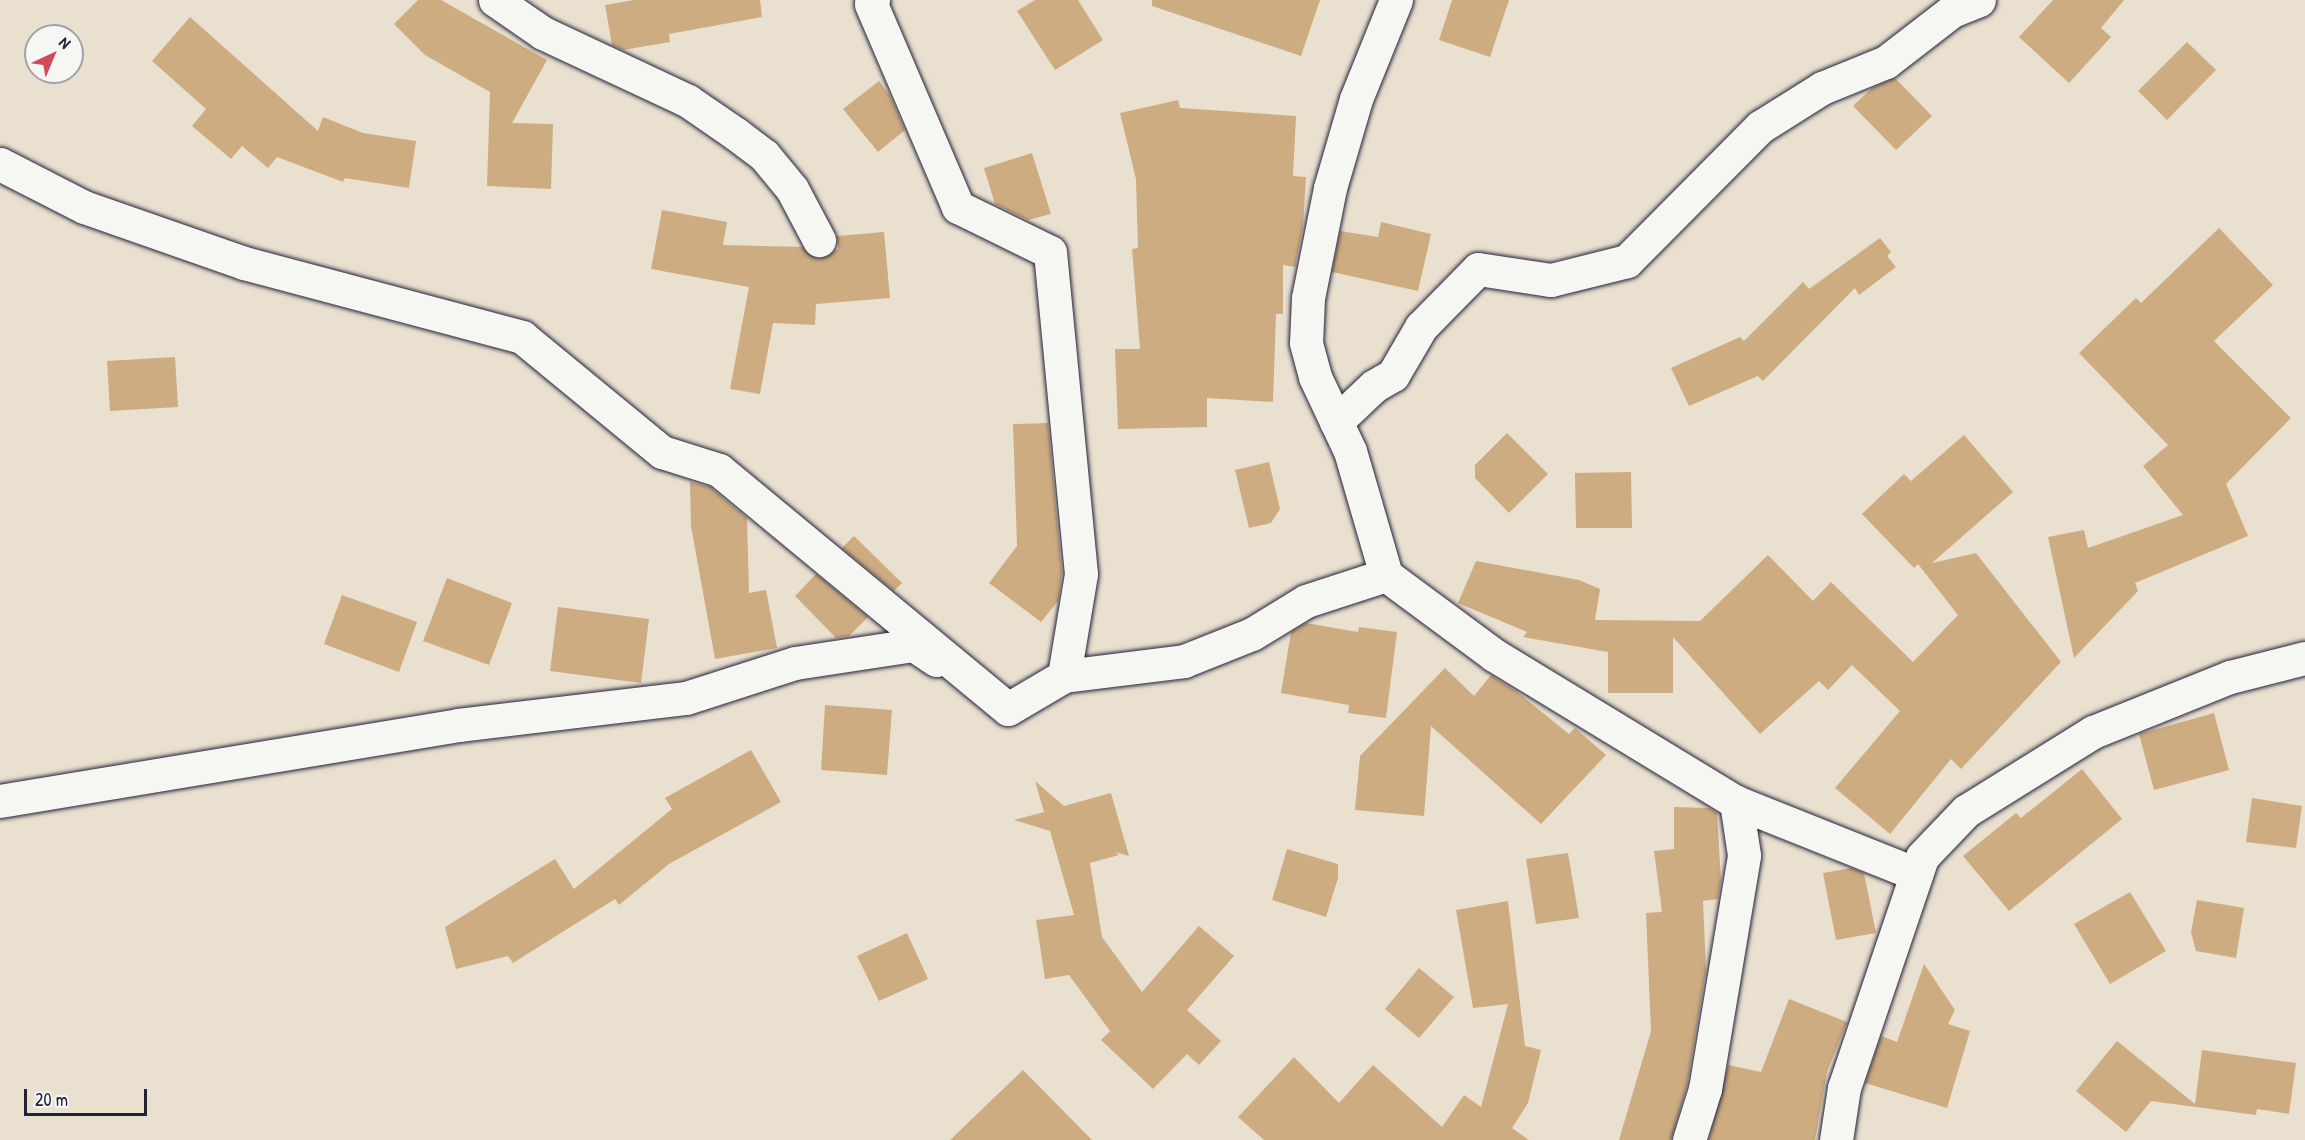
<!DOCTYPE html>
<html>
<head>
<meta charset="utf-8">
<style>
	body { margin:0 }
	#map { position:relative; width:2305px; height:1140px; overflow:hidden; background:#eae0d0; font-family:"Patrick Hand",sans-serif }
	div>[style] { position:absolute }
	.building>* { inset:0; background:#ceac81 }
	.roads { filter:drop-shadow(0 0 2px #22223b) drop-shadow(0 0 2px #22223b) }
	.street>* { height:33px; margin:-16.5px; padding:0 16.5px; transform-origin:16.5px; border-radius:16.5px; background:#f6f6f2 }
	span { translate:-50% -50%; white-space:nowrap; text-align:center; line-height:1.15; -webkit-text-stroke:6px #f6f6f2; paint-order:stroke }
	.north { position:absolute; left:24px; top:24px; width:60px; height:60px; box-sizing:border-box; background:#f6f6f2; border:2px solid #a1a1a9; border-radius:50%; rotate:44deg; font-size:16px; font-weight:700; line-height:24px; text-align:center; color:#22223b }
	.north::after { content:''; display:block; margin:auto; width:21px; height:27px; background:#d1495b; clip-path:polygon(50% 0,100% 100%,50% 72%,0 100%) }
	.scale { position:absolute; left:24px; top:1089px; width:123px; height:27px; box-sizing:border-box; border:3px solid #22223b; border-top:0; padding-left:8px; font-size:18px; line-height:21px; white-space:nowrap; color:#22223b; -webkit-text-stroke:4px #f6f6f2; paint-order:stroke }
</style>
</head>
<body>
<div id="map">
	<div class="building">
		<i style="clip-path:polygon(418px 0,441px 0,547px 60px,512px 123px,553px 124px,551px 189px,487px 186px,490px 92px,425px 55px,394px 24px)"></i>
		<i style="clip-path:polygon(634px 0,760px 0,762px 17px,669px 34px,670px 42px,623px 50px,612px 45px,605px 5px)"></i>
		<i style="clip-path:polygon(1035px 0,1078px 0,1103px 40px,1055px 70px,1017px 11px)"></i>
		<i style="clip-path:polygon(1152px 0,1320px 0,1301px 56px,1152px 6px)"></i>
		<i style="clip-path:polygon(1452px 0,1509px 0,1490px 57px,1439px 40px)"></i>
		<i style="clip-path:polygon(2053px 0,2124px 0,2101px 28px,2111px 37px,2069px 83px,2019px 37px)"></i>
		<i style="clip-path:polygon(190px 17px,318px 131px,323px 117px,363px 133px,416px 141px,409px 188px,345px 178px,343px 182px,277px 157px,268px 168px,242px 146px,231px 159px,192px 126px,206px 109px,152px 61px)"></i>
		<i style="clip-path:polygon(2187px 42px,2216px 70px,2167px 120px,2138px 91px)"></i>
		<i style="clip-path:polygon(1895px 78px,1932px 116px,1896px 150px,1853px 106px,1872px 88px)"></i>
		<i style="clip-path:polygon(879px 81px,889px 94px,905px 130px,878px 152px,843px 109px)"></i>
		<i style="clip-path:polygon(1178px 100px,1180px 108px,1296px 116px,1293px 176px,1306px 177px,1303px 226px,1295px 267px,1283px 265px,1283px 314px,1276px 314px,1273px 402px,1207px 398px,1207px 427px,1118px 429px,1115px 349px,1140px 349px,1132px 249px,1138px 248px,1136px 179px,1120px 113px)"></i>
		<i style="clip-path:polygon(1032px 153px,1051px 214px,1028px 220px,995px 204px,984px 168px)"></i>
		<i style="clip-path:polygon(662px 210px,727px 222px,723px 245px,802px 247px,818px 259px,838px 249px,837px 236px,884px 232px,890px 298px,816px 304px,815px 325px,773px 323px,760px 394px,730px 389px,749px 287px,651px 269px)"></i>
		<i style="clip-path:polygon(1381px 222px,1431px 234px,1418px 291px,1332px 272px,1340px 231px,1378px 237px)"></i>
		<i style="clip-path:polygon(2219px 228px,2273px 285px,2214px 341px,2291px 418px,2226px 484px,2248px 536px,2135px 583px,2138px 591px,2074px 658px,2048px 537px,2084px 530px,2088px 548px,2183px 515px,2143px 466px,2168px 445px,2079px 353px,2136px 298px,2141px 303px)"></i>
		<i style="clip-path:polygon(1880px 238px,1891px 252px,1887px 256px,1896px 267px,1859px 295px,1855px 288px,1763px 381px,1758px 376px,1689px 406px,1671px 368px,1740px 337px,1744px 341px,1803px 282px,1809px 289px)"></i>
		<i style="clip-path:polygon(175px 357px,178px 407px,110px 411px,107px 361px)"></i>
		<i style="clip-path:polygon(1048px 423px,1062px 573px,1058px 601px,1041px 622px,989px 583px,1017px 546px,1013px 424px)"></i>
		<i style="clip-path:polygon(1507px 433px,1548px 474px,1509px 513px,1475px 478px,1475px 465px)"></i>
		<i style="clip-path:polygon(1964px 435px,2013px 492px,1932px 563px,1976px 553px,2061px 662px,1961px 769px,1951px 759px,1890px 834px,1835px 788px,1900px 711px,1852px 665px,1828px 690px,1819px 681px,1760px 734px,1673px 637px,1673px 693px,1608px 693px,1608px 652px,1523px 637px,1527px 632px,1458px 603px,1476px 561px,1579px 580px,1600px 589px,1595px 620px,1700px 621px,1768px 555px,1813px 601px,1831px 582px,1913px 662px,1958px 615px,1918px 564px,1914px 568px,1862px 514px,1904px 474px,1911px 481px)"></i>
		<i style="clip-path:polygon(1269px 462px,1280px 509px,1271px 523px,1249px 528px,1235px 470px)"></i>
		<i style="clip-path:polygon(1631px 472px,1632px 528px,1576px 528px,1575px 473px)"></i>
		<i style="clip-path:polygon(690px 482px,710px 487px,747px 518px,749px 593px,766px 590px,777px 648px,715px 659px,691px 526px)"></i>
		<i style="clip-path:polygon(854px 536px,902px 583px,894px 591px,842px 548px)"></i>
		<i style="clip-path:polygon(816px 574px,868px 617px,849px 636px,836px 638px,795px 596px)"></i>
		<i style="clip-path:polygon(447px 578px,512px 603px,489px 665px,423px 641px)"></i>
		<i style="clip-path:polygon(342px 595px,417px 622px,399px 672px,324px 644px)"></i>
		<i style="clip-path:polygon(558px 607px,649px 619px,641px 683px,550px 671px)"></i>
		<i style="clip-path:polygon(1306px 623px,1358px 632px,1359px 627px,1397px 632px,1386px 718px,1348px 713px,1349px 705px,1281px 693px,1291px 632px)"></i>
		<i style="clip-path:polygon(1445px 668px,1474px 696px,1491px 675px,1516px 691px,1569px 734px,1575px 728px,1606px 755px,1541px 824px,1431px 726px,1424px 816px,1355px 810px,1360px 756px)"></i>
		<i style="clip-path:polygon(825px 705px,892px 710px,887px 775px,821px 770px)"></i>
		<i style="clip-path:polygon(2214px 713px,2229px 770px,2154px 790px,2139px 734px)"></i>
		<i style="clip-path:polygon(751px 750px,781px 802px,669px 864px,619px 905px,615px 899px,513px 963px,508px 956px,456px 969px,445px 927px,555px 859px,574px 889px,672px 809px,665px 798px)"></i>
		<i style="clip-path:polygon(2082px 769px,2122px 819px,2009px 911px,1963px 856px,2016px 813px,2021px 818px)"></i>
		<i style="clip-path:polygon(1035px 781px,1064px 806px,1111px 793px,1129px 856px,1115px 852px,1119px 855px,1090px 863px,1102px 937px,1142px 992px,1199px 926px,1234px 956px,1187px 1010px,1221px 1041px,1199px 1065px,1187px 1054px,1153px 1089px,1101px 1040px,1110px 1031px,1069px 975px,1045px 979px,1036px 920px,1074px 915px,1050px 831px,1014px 820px,1044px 812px)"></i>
		<i style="clip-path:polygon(2252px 798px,2302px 806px,2296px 848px,2246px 842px)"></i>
		<i style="clip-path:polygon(1674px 807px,1709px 808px,1717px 813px,1721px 881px,1718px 899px,1703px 901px,1706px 970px,1687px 1085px,1671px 1140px,1619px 1140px,1651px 1031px,1646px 913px,1662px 912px,1654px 851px,1674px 849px)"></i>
		<i style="clip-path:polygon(1287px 849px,1338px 864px,1338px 878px,1326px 917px,1272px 900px)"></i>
		<i style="clip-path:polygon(1568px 853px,1579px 918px,1536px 924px,1526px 859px)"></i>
		<i style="clip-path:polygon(1851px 868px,1864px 873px,1876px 933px,1836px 940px,1823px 873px)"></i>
		<i style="clip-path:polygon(2130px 892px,2166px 951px,2110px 984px,2074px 924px)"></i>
		<i style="clip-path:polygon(2197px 900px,2244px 908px,2236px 958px,2196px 951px,2191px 932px)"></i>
		<i style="clip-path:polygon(1508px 901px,1525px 1046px,1541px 1050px,1528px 1103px,1512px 1128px,1529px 1140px,1264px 1140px,1238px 1117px,1294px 1057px,1339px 1103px,1373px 1065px,1442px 1127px,1464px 1095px,1481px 1107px,1508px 1004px,1473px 1008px,1456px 910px)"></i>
		<i style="clip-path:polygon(907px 933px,928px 979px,879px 1001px,857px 956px)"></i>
		<i style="clip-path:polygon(1924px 964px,1955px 1010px,1948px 1024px,1970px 1031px,1947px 1108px,1865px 1083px,1881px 1036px,1897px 1042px)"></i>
		<i style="clip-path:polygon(1419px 968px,1454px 997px,1419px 1038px,1385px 1009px)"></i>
		<i style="clip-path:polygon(1789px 999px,1847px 1022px,1827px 1072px,1815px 1140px,1709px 1140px,1728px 1065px,1761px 1072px)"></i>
		<i style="clip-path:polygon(2117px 1041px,2195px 1104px,2202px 1050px,2296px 1063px,2289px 1114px,2257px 1109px,2256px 1115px,2151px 1101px,2126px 1132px,2076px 1091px)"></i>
		<i style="clip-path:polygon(1023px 1070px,1092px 1140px,950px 1140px)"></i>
	</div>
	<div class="roads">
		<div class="street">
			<i style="left:495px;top:0;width:58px;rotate:34.5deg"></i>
			<i style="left:543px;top:33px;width:160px;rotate:25.1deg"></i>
			<i style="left:688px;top:101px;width:58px;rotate:34.5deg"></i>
			<i style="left:736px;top:134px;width:35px;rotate:37deg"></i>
			<i style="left:764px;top:155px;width:44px;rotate:50.5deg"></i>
			<i style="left:792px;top:189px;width:58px;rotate:62.1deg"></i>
			<i style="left:873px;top:0;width:4px;rotate:117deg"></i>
			<i style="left:871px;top:4px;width:221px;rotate:66.8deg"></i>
			<i style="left:958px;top:207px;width:102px;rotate:26.1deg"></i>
			<i style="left:1050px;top:252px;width:323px;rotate:84.5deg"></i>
			<i style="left:1081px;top:574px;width:103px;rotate:99.5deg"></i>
			<i style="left:1396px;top:0;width:107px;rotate:112deg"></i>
			<i style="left:1356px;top:99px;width:93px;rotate:106.3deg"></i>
			<i style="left:1330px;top:188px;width:112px;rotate:101.3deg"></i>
			<i style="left:1308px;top:298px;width:45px;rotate:92.5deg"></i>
			<i style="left:1306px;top:343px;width:35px;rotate:75deg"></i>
			<i style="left:1315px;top:377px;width:82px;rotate:64.7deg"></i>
			<i style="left:1350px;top:451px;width:129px;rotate:73.8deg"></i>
			<i style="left:1386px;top:575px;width:134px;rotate:36.5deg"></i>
			<i style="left:1494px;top:655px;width:283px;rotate:31.3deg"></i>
			<i style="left:1736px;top:802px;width:194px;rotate:21.8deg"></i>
			<i style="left:0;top:164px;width:94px;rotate:27.1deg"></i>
			<i style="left:84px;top:207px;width:170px;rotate:19.3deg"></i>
			<i style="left:244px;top:263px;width:288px;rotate:14.9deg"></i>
			<i style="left:522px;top:337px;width:181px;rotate:39.4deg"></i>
			<i style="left:662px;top:452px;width:60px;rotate:17.5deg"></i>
			<i style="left:719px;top:470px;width:375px;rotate:39.6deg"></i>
			<i style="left:1336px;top:422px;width:52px;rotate:-43.5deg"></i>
			<i style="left:1374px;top:386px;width:22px;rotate:-30deg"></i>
			<i style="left:1393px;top:375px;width:56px;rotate:-59.7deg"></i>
			<i style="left:1421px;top:327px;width:81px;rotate:-45.5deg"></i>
			<i style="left:1478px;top:269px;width:74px;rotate:8.6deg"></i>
			<i style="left:1551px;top:280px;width:78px;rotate:-14deg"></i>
			<i style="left:1627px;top:261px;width:189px;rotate:-45.2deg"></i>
			<i style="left:1760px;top:127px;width:73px;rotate:-32.2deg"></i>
			<i style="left:1822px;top:88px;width:69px;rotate:-22.1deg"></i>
			<i style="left:1886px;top:62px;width:83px;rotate:-37.7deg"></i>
			<i style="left:1952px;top:11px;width:29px;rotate:-22deg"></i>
			<i style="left:1008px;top:709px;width:65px;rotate:-30.5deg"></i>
			<i style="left:1064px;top:676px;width:121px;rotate:-7.1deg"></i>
			<i style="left:1184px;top:661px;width:73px;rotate:-21.7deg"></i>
			<i style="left:1252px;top:634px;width:63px;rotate:-31.4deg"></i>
			<i style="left:1306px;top:601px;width:84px;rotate:-18deg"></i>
			<i style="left:0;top:801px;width:464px;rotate:-9.4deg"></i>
			<i style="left:458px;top:725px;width:230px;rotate:-6.8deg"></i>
			<i style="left:686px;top:698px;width:114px;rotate:-17.8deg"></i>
			<i style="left:795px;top:663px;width:120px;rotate:-8.6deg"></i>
			<i style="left:914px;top:645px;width:27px;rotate:34deg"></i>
			<i style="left:1689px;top:1140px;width:53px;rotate:-72.6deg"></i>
			<i style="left:1705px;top:1089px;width:237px;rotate:-80.5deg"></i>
			<i style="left:1744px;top:855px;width:54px;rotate:-98.6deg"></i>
			<i style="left:1836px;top:1140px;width:53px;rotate:-81.3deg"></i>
			<i style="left:1844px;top:1088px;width:244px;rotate:-71.3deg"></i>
			<i style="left:1922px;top:857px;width:64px;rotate:-46.3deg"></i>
			<i style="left:1966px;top:811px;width:150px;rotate:-31.9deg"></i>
			<i style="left:2093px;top:732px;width:148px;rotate:-21.9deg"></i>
			<i style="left:2230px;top:677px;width:77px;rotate:-14.2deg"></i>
		</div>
	</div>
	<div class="north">N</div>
	<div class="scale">20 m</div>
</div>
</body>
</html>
